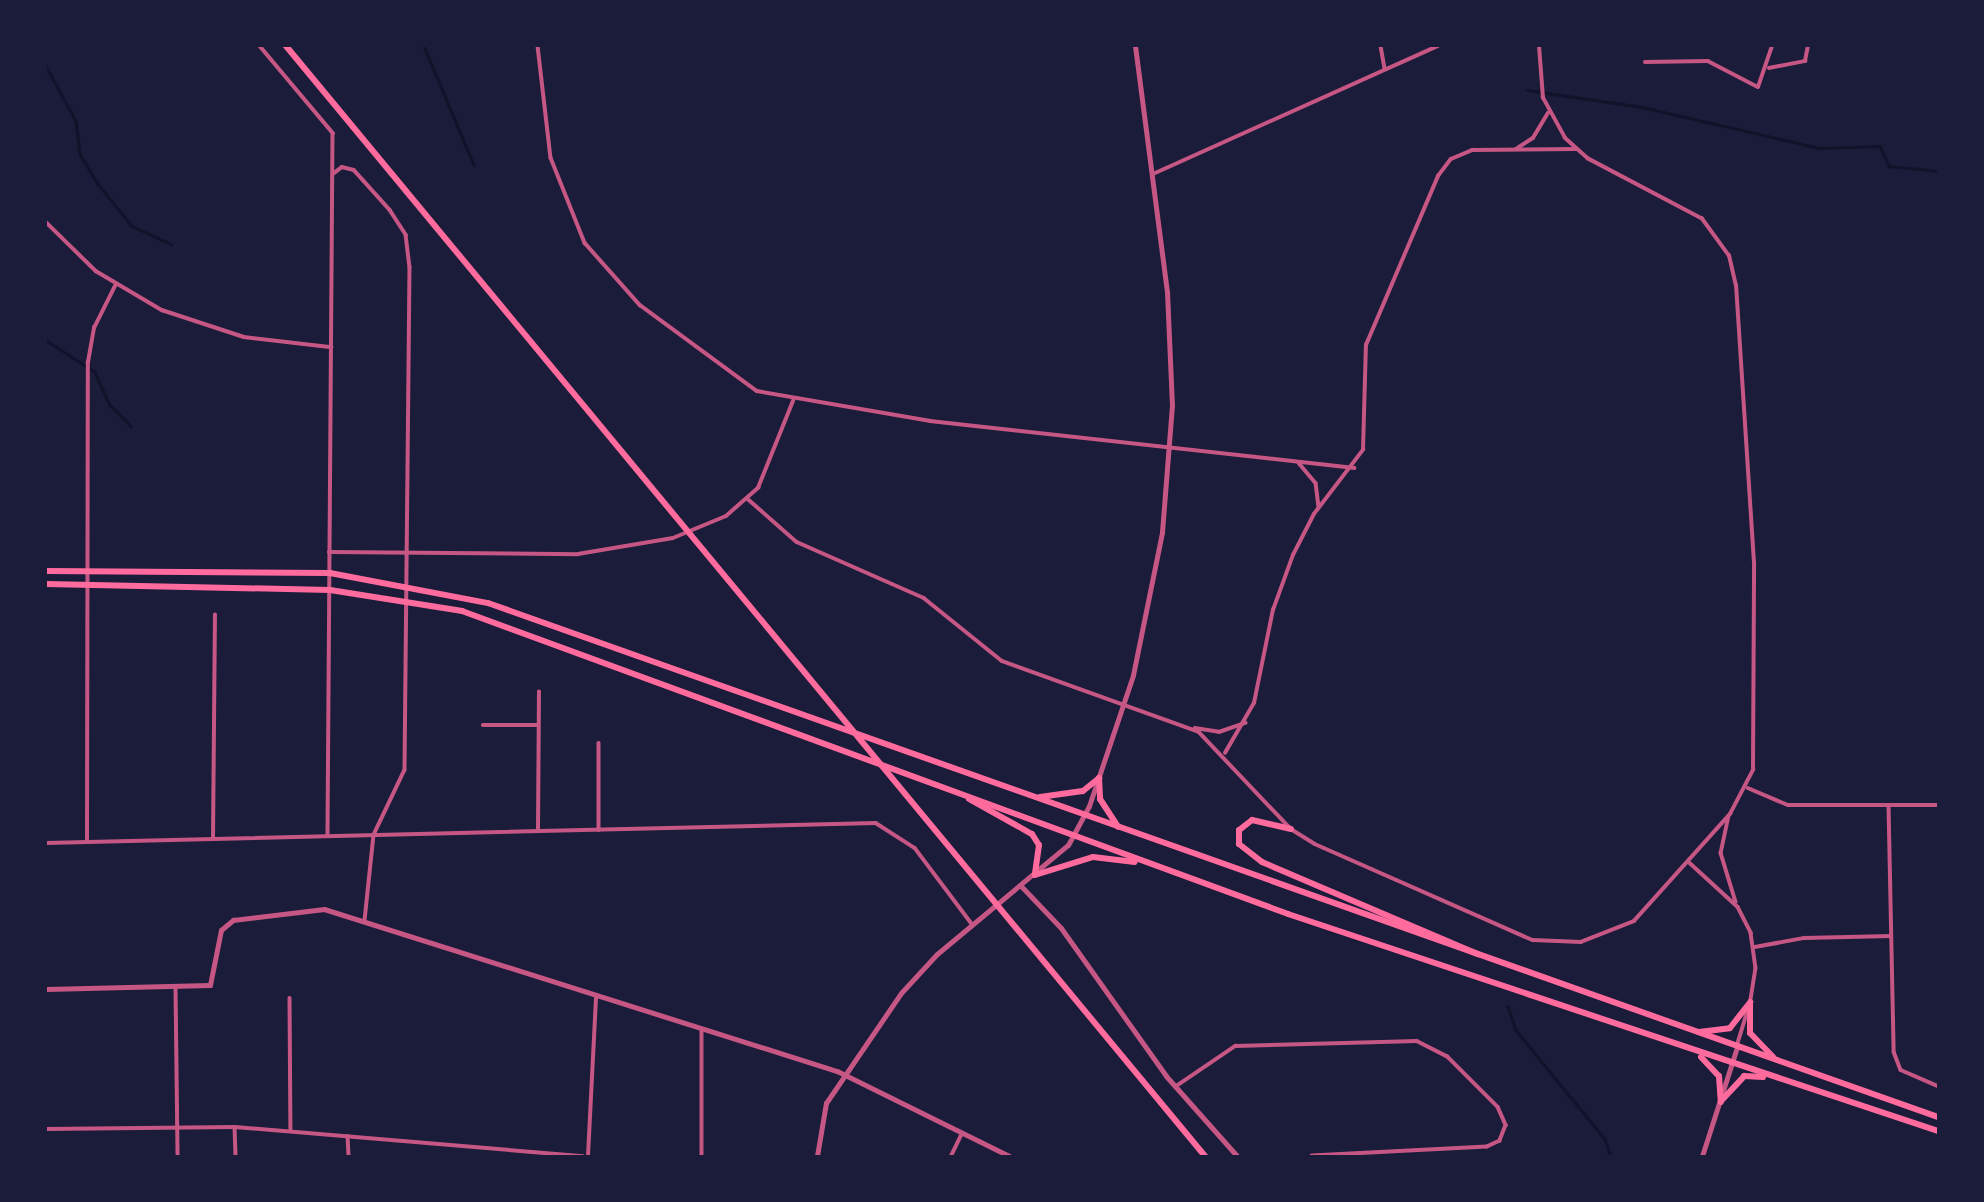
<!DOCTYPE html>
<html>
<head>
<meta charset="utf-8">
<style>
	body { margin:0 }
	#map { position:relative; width:1984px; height:1202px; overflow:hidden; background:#1b1b3a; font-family:"Golos Text",sans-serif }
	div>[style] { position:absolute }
	.stream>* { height:2.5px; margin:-1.25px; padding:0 1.25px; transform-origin:1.25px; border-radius:1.25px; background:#12122b }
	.minor>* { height:3.5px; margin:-1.75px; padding:0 1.75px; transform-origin:1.75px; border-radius:1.75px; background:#c65784 }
	.tertiary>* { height:5px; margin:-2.5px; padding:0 2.5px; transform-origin:2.5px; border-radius:2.5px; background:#c65784 }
	.primary>* { height:6px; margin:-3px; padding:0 3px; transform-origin:3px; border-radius:3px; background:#ff6b9d }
	.trunk>* { height:6px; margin:-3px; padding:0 3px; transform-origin:3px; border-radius:3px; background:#ff6b9d }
	span { translate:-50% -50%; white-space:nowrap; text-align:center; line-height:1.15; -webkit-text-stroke:7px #1b1b3a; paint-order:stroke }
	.frame { position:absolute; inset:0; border:47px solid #1b1b3a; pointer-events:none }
</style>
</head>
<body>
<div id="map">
	<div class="stream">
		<i style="left:424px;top:46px;width:129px;rotate:67.2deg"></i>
		<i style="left:46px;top:66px;width:63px;rotate:61.4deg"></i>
		<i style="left:76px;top:121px;width:33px;rotate:83deg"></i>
		<i style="left:80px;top:154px;width:35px;rotate:59deg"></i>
		<i style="left:98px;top:184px;width:54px;rotate:51deg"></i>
		<i style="left:132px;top:226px;width:43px;rotate:24.8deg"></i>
		<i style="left:1527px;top:90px;width:116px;rotate:8.4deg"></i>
		<i style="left:1642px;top:107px;width:183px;rotate:13deg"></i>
		<i style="left:1820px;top:148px;width:60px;rotate:-1.9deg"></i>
		<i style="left:1880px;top:146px;width:22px;rotate:66deg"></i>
		<i style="left:1889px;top:166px;width:49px;rotate:5.8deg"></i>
		<i style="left:46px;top:340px;width:59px;rotate:33.1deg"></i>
		<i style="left:95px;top:372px;width:35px;rotate:66deg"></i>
		<i style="left:109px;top:404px;width:31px;rotate:45deg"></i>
		<i style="left:1508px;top:1006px;width:25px;rotate:72deg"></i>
		<i style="left:1516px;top:1030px;width:141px;rotate:50.8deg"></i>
		<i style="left:1605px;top:1139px;width:18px;rotate:71deg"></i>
	</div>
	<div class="minor">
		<i style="left:260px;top:46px;width:114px;rotate:50deg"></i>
		<i style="left:333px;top:133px;width:702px;rotate:90.41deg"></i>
		<i style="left:538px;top:46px;width:113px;rotate:83.4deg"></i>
		<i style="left:551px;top:158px;width:92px;rotate:68.2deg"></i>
		<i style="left:585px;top:243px;width:83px;rotate:48.4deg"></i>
		<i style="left:640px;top:305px;width:145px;rotate:36.3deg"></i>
		<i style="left:757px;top:391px;width:176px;rotate:9.8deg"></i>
		<i style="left:930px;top:421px;width:427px;rotate:6.3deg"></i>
		<i style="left:1381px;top:46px;width:23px;rotate:80deg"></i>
		<i style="left:1645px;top:62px;width:63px;rotate:-0.9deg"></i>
		<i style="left:1708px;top:61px;width:56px;rotate:27.5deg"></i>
		<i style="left:1758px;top:87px;width:43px;rotate:-71.1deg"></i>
		<i style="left:1769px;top:68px;width:37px;rotate:-11deg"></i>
		<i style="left:1805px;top:61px;width:15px;rotate:-79deg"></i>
		<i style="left:1516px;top:149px;width:20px;rotate:-33deg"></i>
		<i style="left:1533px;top:138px;width:29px;rotate:-59deg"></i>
		<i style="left:333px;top:174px;width:11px;rotate:-38deg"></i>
		<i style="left:342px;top:167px;width:12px;rotate:14deg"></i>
		<i style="left:354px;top:170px;width:54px;rotate:48deg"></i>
		<i style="left:390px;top:210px;width:30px;rotate:57deg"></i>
		<i style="left:406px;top:235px;width:32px;rotate:83deg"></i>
		<i style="left:410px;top:267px;width:503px;rotate:90.57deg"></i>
		<i style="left:405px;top:770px;width:72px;rotate:115.5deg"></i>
		<i style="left:374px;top:835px;width:85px;rotate:96deg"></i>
		<i style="left:1153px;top:174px;width:312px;rotate:-24.2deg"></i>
		<i style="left:46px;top:222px;width:70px;rotate:44.4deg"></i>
		<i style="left:96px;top:271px;width:77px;rotate:30.6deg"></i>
		<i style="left:162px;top:310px;width:86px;rotate:18.2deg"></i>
		<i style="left:244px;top:337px;width:88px;rotate:6.6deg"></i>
		<i style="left:1299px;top:463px;width:26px;rotate:50deg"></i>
		<i style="left:1316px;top:483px;width:24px;rotate:83deg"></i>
		<i style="left:748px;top:499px;width:65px;rotate:41.3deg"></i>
		<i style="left:797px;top:542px;width:139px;rotate:23.8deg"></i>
		<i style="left:924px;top:598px;width:100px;rotate:38.9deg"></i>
		<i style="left:1002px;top:661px;width:209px;rotate:19.8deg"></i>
		<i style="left:1199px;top:732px;width:134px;rotate:46.5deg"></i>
		<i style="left:1291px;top:829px;width:28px;rotate:32deg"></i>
		<i style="left:1315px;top:844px;width:238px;rotate:23.8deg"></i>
		<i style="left:1533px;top:940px;width:48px;rotate:2.4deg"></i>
		<i style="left:1581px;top:942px;width:57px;rotate:-21.6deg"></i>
		<i style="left:1634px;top:921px;width:144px;rotate:-48.1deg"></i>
		<i style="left:1730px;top:814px;width:50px;rotate:-62.4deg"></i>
		<i style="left:1753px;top:770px;width:207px;rotate:-89.7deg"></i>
		<i style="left:1754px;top:563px;width:278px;rotate:-93.7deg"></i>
		<i style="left:1736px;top:286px;width:31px;rotate:-103deg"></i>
		<i style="left:1729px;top:256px;width:46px;rotate:-126.1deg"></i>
		<i style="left:1702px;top:219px;width:129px;rotate:-152.2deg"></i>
		<i style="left:1588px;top:159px;width:31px;rotate:-138deg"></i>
		<i style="left:1565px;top:138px;width:46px;rotate:-118.8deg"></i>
		<i style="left:1543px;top:98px;width:52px;rotate:-94.4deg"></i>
		<i style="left:329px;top:552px;width:249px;rotate:0.5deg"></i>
		<i style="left:578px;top:554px;width:96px;rotate:-9.6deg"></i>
		<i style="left:673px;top:538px;width:57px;rotate:-22.5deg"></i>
		<i style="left:726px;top:516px;width:43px;rotate:-41.2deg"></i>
		<i style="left:758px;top:488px;width:94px;rotate:-68.1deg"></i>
		<i style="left:483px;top:725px;width:55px"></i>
		<i style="left:1195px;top:728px;width:24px;rotate:9deg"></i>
		<i style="left:1219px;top:732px;width:28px;rotate:-19deg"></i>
		<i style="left:599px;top:743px;width:87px;rotate:90deg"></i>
		<i style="left:1225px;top:753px;width:58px;rotate:-59.9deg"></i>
		<i style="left:1254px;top:703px;width:95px;rotate:-78.5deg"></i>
		<i style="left:1273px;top:610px;width:59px;rotate:-70deg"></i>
		<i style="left:1293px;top:555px;width:46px;rotate:-62.9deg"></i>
		<i style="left:1314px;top:514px;width:81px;rotate:-52.6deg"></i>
		<i style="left:1363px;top:450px;width:105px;rotate:-88.4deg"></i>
		<i style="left:1366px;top:345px;width:184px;rotate:-66.9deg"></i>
		<i style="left:1438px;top:176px;width:21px;rotate:-53deg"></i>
		<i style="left:1451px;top:159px;width:23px;rotate:-23deg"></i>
		<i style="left:1472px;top:150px;width:104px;rotate:-0.6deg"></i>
		<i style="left:1748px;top:788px;width:43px;rotate:23deg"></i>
		<i style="left:1788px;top:805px;width:150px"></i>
		<i style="left:1889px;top:806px;width:246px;rotate:88.8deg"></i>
		<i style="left:1894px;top:1052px;width:19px;rotate:69deg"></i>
		<i style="left:1901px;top:1070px;width:40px;rotate:23.4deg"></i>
		<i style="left:1729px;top:816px;width:38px;rotate:102deg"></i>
		<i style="left:1721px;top:853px;width:51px;rotate:73deg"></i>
		<i style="left:538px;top:831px;width:139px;rotate:-89.6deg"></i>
		<i style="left:213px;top:839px;width:224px;rotate:-89.5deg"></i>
		<i style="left:87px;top:841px;width:479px;rotate:-89.9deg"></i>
		<i style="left:88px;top:362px;width:35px;rotate:-80deg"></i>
		<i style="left:94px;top:328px;width:49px;rotate:-63.4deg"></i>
		<i style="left:46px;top:843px;width:830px;rotate:-1.38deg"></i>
		<i style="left:876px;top:823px;width:46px;rotate:32.7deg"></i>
		<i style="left:915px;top:848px;width:95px;rotate:53.1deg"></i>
		<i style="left:1690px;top:863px;width:65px;rotate:42.5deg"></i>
		<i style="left:1738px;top:907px;width:29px;rotate:63deg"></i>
		<i style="left:1751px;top:933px;width:35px;rotate:82deg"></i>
		<i style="left:1756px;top:968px;width:33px;rotate:99deg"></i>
		<i style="left:1755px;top:947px;width:50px;rotate:-10.4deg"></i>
		<i style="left:1804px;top:938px;width:87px;rotate:-1.3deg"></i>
		<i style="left:176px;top:988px;width:168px;rotate:89.3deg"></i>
		<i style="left:290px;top:998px;width:132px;rotate:89.6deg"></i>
		<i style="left:702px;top:1029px;width:127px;rotate:90deg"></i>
		<i style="left:1737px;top:1045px;width:38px;rotate:-73deg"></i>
		<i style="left:1175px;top:1087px;width:73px;rotate:-34.3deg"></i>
		<i style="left:1235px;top:1046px;width:182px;rotate:-1.6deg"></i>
		<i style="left:1417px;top:1041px;width:34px;rotate:27deg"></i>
		<i style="left:1447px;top:1056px;width:72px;rotate:45deg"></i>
		<i style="left:1498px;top:1107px;width:20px;rotate:66deg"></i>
		<i style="left:1506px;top:1125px;width:17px;rotate:111deg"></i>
		<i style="left:1500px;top:1141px;width:14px;rotate:155deg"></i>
		<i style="left:1487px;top:1147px;width:175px;rotate:177.1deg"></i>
		<i style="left:235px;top:1127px;width:29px;rotate:88deg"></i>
		<i style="left:46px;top:1129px;width:189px;rotate:-0.6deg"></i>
		<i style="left:235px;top:1127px;width:349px;rotate:4.8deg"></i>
		<i style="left:348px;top:1136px;width:20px;rotate:87deg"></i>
		<i style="left:588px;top:1156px;width:160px;rotate:-87.1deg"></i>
		<i style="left:951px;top:1156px;width:25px;rotate:-64deg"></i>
	</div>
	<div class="tertiary">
		<i style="left:1021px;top:886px;width:58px;rotate:46.4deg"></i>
		<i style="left:1061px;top:928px;width:181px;rotate:54.6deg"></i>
		<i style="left:1166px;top:1076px;width:107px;rotate:48.4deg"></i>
		<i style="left:46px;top:989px;width:164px;rotate:-1.4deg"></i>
		<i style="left:210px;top:985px;width:56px;rotate:-78.7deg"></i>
		<i style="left:221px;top:930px;width:16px;rotate:-40deg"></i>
		<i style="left:233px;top:920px;width:92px;rotate:-6.9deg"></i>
		<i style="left:324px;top:909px;width:538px;rotate:17.53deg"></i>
		<i style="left:837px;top:1071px;width:192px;rotate:26.3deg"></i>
		<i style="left:817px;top:1156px;width:54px;rotate:-80.4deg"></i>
		<i style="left:826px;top:1103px;width:133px;rotate:-55.7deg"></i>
		<i style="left:901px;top:993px;width:53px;rotate:-47.3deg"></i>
		<i style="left:937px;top:954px;width:170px;rotate:-39.8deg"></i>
		<i style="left:1068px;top:845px;width:44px;rotate:-61.7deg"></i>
		<i style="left:1089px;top:806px;width:138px;rotate:-71.4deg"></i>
		<i style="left:1133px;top:675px;width:146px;rotate:-78.5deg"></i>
		<i style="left:1162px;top:532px;width:126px;rotate:-85.5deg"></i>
		<i style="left:1172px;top:406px;width:114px;rotate:-92.5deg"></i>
		<i style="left:1167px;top:292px;width:248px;rotate:-97.4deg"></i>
		<i style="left:1702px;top:1156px;width:114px;rotate:-72.2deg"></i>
	</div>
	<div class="primary">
		<i style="left:46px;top:571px;width:284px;rotate:0.4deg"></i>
		<i style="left:330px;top:573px;width:161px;rotate:10.8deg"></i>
		<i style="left:488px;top:603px;width:1538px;rotate:19.52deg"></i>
		<i style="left:46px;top:584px;width:284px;rotate:1.2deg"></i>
		<i style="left:330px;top:590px;width:134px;rotate:9deg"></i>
		<i style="left:462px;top:611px;width:880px;rotate:20.14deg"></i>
		<i style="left:1288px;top:914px;width:685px;rotate:18.46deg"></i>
		<i style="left:1099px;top:778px;width:21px;rotate:87deg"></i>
		<i style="left:1100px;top:799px;width:33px;rotate:57deg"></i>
		<i style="left:1040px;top:797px;width:43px;rotate:-7.9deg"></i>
		<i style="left:1083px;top:791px;width:21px;rotate:-39deg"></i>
		<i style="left:969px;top:799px;width:72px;rotate:29.1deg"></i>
		<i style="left:1032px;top:834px;width:13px;rotate:58deg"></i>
		<i style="left:1039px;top:845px;width:30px;rotate:98deg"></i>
		<i style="left:1291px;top:829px;width:40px;rotate:-167deg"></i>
		<i style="left:1252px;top:820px;width:16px;rotate:142deg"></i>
		<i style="left:1239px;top:830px;width:14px;rotate:90deg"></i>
		<i style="left:1239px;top:844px;width:29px;rotate:38deg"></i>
		<i style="left:1262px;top:862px;width:235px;rotate:23.1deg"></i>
		<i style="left:1035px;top:875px;width:61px;rotate:-17.2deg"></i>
		<i style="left:1093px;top:857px;width:42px;rotate:6.8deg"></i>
		<i style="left:1750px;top:1004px;width:29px;rotate:90deg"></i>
		<i style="left:1750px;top:1033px;width:33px;rotate:46deg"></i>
		<i style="left:1699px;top:1032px;width:31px;rotate:-7deg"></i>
		<i style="left:1730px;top:1028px;width:33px;rotate:-52deg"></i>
		<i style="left:1701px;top:1057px;width:26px;rotate:47deg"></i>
		<i style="left:1719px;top:1076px;width:26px;rotate:86deg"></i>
		<i style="left:1722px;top:1100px;width:33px;rotate:-47deg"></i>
		<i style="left:1744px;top:1076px;width:19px;rotate:3deg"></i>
	</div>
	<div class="trunk">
		<i style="left:286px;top:46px;width:1441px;rotate:50.38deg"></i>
	</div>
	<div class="frame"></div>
</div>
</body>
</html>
